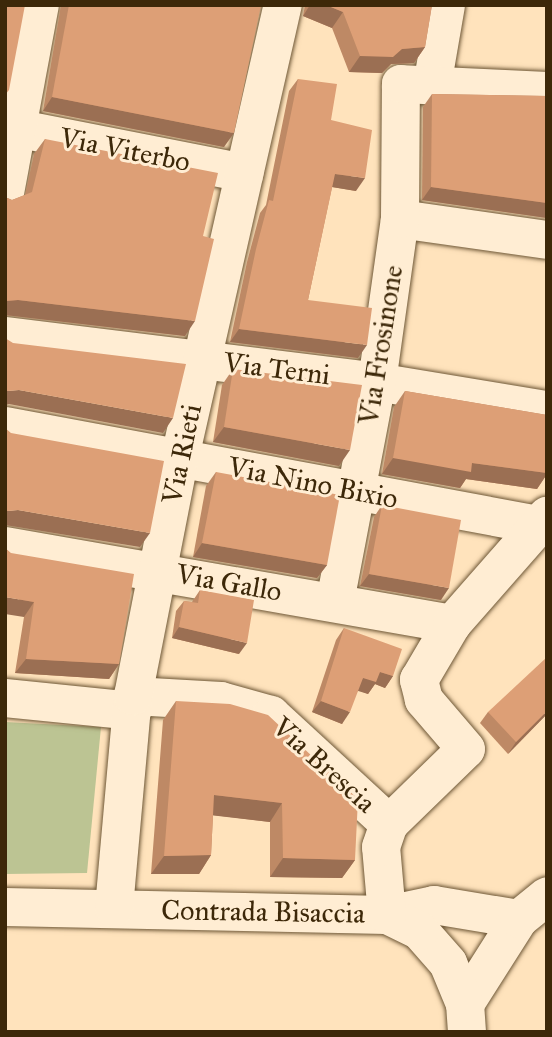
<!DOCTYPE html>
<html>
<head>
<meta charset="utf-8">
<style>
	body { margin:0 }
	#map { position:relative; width:552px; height:1037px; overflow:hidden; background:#ffe3bc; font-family:"IM FELL Great Primer",serif }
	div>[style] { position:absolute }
	.green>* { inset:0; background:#bcc493 }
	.roads { filter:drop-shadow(0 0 2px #6e5736) drop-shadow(0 0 2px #6e5736) }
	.minor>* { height:38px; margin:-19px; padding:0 19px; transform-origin:19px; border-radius:19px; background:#ffedd3 }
	.wall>* { inset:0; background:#be8965 }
	.shaded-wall>* { inset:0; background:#9b6f53 }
	.building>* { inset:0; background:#dd9f76 }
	span { translate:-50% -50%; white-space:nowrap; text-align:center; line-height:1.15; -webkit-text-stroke:6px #ffedd3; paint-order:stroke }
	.street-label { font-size:28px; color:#3d2809 }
	.frame { position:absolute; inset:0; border:7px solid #3d2809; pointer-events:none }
</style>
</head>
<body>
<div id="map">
	<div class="green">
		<i style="clip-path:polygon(5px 722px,101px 727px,87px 873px,5px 874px)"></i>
	</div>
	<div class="roads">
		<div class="minor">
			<i style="left:432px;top:86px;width:82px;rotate:-80.2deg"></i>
			<i style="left:5px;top:126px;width:244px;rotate:11.1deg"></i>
			<i style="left:5px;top:193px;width:191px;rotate:-79.5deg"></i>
			<i style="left:400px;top:219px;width:148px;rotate:8.1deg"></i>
			<i style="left:5px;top:336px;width:375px;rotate:7deg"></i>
			<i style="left:377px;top:382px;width:172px;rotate:9.4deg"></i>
			<i style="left:5px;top:426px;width:542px;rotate:10.52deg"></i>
			<i style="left:5px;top:546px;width:454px;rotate:9.9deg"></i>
			<i style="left:335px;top:602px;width:224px;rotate:-79.2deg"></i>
			<i style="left:377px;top:382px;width:165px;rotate:-82deg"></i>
			<i style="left:400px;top:219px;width:135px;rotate:-89.6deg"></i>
			<i style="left:401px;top:84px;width:146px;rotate:2.7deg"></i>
			<i style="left:133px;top:696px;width:88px;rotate:3.3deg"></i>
			<i style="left:221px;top:701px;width:52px;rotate:15.6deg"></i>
			<i style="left:271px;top:715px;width:161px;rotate:42.7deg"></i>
			<i style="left:5px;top:698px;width:128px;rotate:5.8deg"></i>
			<i style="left:5px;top:907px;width:382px;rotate:1.2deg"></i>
			<i style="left:387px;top:915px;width:48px;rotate:-12deg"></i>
			<i style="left:434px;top:905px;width:86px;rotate:9.4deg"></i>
			<i style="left:114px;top:908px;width:213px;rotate:-84.9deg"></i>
			<i style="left:133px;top:696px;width:244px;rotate:-78.9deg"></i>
			<i style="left:180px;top:457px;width:464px;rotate:-77.2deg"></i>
			<i style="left:465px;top:1004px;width:101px;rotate:-57.6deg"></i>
			<i style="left:519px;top:919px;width:36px;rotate:-39deg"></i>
			<i style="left:467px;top:1032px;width:28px;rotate:-94deg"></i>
			<i style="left:465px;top:1004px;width:44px;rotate:-112.5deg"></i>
			<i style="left:448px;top:963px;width:43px;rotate:-131.2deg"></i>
			<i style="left:420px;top:931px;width:37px;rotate:-154deg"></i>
			<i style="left:387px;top:915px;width:68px;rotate:-95deg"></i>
			<i style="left:381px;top:847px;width:24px;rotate:-71deg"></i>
			<i style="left:389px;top:824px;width:107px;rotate:-44.2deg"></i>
			<i style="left:466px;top:749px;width:65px;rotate:-130.6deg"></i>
			<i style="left:424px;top:700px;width:21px;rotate:-104deg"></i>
			<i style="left:419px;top:680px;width:65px;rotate:-59.5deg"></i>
			<i style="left:452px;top:624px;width:144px;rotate:-48.7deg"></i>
		</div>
	</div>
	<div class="wall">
		<i style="clip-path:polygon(61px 5px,261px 5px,224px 147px,43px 111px)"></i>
		<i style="clip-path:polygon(305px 5px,432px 5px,425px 47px,414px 63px,391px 64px,382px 73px,349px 72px,332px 28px,303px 16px)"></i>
		<i style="clip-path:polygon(298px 79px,331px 120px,356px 191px,332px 187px,308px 300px,358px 358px,230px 342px,247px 262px,260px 213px,266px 205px,289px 91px)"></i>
		<i style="clip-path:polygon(432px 94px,547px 96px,547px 218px,422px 200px,423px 107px)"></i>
		<i style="clip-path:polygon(45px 139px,203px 236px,185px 336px,5px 315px,5px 197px,12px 200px,25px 195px,34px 154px)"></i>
		<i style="clip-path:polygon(233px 369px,339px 466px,213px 442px,222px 385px)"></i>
		<i style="clip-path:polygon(405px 391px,547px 415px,547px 474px,537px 489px,466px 479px,460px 488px,382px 474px,394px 407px)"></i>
		<i style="clip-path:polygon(216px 472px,327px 565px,317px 578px,193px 557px,206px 486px)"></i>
		<i style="clip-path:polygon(382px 505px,441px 600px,360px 586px,374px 517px)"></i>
		<i style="clip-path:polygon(5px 548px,119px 664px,109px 679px,15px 673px,24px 617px)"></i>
		<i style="clip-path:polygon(200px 590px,239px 654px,172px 638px,176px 611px,184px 601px,192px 602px)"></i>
		<i style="clip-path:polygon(344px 628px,393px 676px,385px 688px,375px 684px,368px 694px,358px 690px,342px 724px,312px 712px,336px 640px)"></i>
		<i style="clip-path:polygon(176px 701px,355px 860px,342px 878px,270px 877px,270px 822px,213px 815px,211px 855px,199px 874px,151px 874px,163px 720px)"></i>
		<i style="clip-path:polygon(488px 712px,547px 714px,508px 754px,480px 723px)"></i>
	</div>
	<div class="shaded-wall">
		<i style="clip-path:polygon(310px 5px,326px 5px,343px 12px,332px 28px,303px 16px)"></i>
		<i style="clip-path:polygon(425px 47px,414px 63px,391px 64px,382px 73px,349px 72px,360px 56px,402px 49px)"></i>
		<i style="clip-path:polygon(52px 97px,234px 133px,224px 147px,43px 111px)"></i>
		<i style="clip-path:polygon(335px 174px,365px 178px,356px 191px,326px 186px)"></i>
		<i style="clip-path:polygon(431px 187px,547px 203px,547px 218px,422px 200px)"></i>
		<i style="clip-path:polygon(18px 300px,195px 321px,185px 336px,5px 315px,6px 301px)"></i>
		<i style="clip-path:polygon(239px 329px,367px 345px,358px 358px,230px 342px)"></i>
		<i style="clip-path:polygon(19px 390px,173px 418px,163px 433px,9px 404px,5px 405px,5px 393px,7px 391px)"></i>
		<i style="clip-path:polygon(224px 427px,350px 450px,339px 466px,213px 442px)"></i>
		<i style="clip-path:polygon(393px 458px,472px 463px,547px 473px,547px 474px,537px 489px,466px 479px,460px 488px,382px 474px)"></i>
		<i style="clip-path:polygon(18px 510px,150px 533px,140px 547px,5px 525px,5px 513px,7px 511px)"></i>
		<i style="clip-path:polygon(202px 543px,327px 565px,317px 578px,193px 557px)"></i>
		<i style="clip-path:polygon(369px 574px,449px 588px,441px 600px,360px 586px)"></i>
		<i style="clip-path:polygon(5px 597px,34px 602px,24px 617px,5px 614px)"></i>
		<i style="clip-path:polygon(179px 627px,247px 643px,239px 654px,172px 638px)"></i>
		<i style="clip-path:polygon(26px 659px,119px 664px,109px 679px,15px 673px)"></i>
		<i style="clip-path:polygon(380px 672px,393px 676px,385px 688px,375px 684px,368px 694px,355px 690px,363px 678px)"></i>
		<i style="clip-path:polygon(321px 701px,350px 712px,342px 724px,312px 712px)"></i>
		<i style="clip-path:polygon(547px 711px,547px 714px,508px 754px,516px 742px)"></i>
		<i style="clip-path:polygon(214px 795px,282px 803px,270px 822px,201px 814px)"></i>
		<i style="clip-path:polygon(211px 855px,199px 874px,151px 874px,164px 856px)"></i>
		<i style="clip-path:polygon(283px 858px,355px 860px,342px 878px,270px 877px)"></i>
	</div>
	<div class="building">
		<i style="clip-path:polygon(5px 5px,25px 5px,9px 90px,5px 95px)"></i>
		<i style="clip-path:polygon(69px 5px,261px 5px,234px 133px,52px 97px)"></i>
		<i style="clip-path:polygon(326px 5px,432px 5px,425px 47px,402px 49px,393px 57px,360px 56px,343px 12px)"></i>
		<i style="clip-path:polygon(298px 79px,337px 84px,331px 120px,372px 130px,365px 178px,335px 174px,308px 300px,372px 308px,367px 345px,239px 329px,256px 249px,269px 200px,273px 201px)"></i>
		<i style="clip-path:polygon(432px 94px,547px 96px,547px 203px,431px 187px)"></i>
		<i style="clip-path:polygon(45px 139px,218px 173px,203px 236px,214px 239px,195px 321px,18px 300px,6px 301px,5px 303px,5px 197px,12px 200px,32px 192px)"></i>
		<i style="clip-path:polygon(5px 338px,13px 343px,186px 364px,173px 418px,19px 390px,7px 391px,5px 393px)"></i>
		<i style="clip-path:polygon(233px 369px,362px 385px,350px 450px,224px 427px)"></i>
		<i style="clip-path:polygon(405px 391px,547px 415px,547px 473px,472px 463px,471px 472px,393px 458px)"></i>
		<i style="clip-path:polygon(5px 428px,11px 433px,164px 461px,150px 533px,18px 510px,7px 511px,5px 513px)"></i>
		<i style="clip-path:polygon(216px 472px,340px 495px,327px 565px,202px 543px)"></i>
		<i style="clip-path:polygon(382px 505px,461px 520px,449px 588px,369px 574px)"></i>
		<i style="clip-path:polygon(5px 548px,11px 553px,134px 574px,119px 664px,26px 659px,34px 602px,5px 597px)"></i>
		<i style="clip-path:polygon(200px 590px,254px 600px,247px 643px,179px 627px,184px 601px,198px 603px)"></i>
		<i style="clip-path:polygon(344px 628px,402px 649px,393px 676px,380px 672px,376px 682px,363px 678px,350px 712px,321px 701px)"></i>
		<i style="clip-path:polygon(547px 657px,547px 711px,516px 742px,488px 712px)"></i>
		<i style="clip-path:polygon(176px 701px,230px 704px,268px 715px,358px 799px,355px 860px,283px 858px,282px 803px,214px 795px,211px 855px,164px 856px)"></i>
	</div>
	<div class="street-label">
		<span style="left:125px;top:150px;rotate:11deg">Via Viterbo</span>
		<span style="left:381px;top:345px;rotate:-81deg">Via Frosinone</span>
		<span style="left:277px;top:369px;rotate:7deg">Via Terni</span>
		<span style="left:182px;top:454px;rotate:-78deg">Via Rieti</span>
		<span style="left:313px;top:483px;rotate:11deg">Via Nino Bixio</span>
		<span style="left:229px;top:583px;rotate:10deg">Via Gallo</span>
		<span style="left:324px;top:765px;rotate:42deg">Via Brescia</span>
		<span style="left:263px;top:912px;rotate:1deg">Contrada Bisaccia</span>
	</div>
	<div class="frame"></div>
</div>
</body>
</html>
